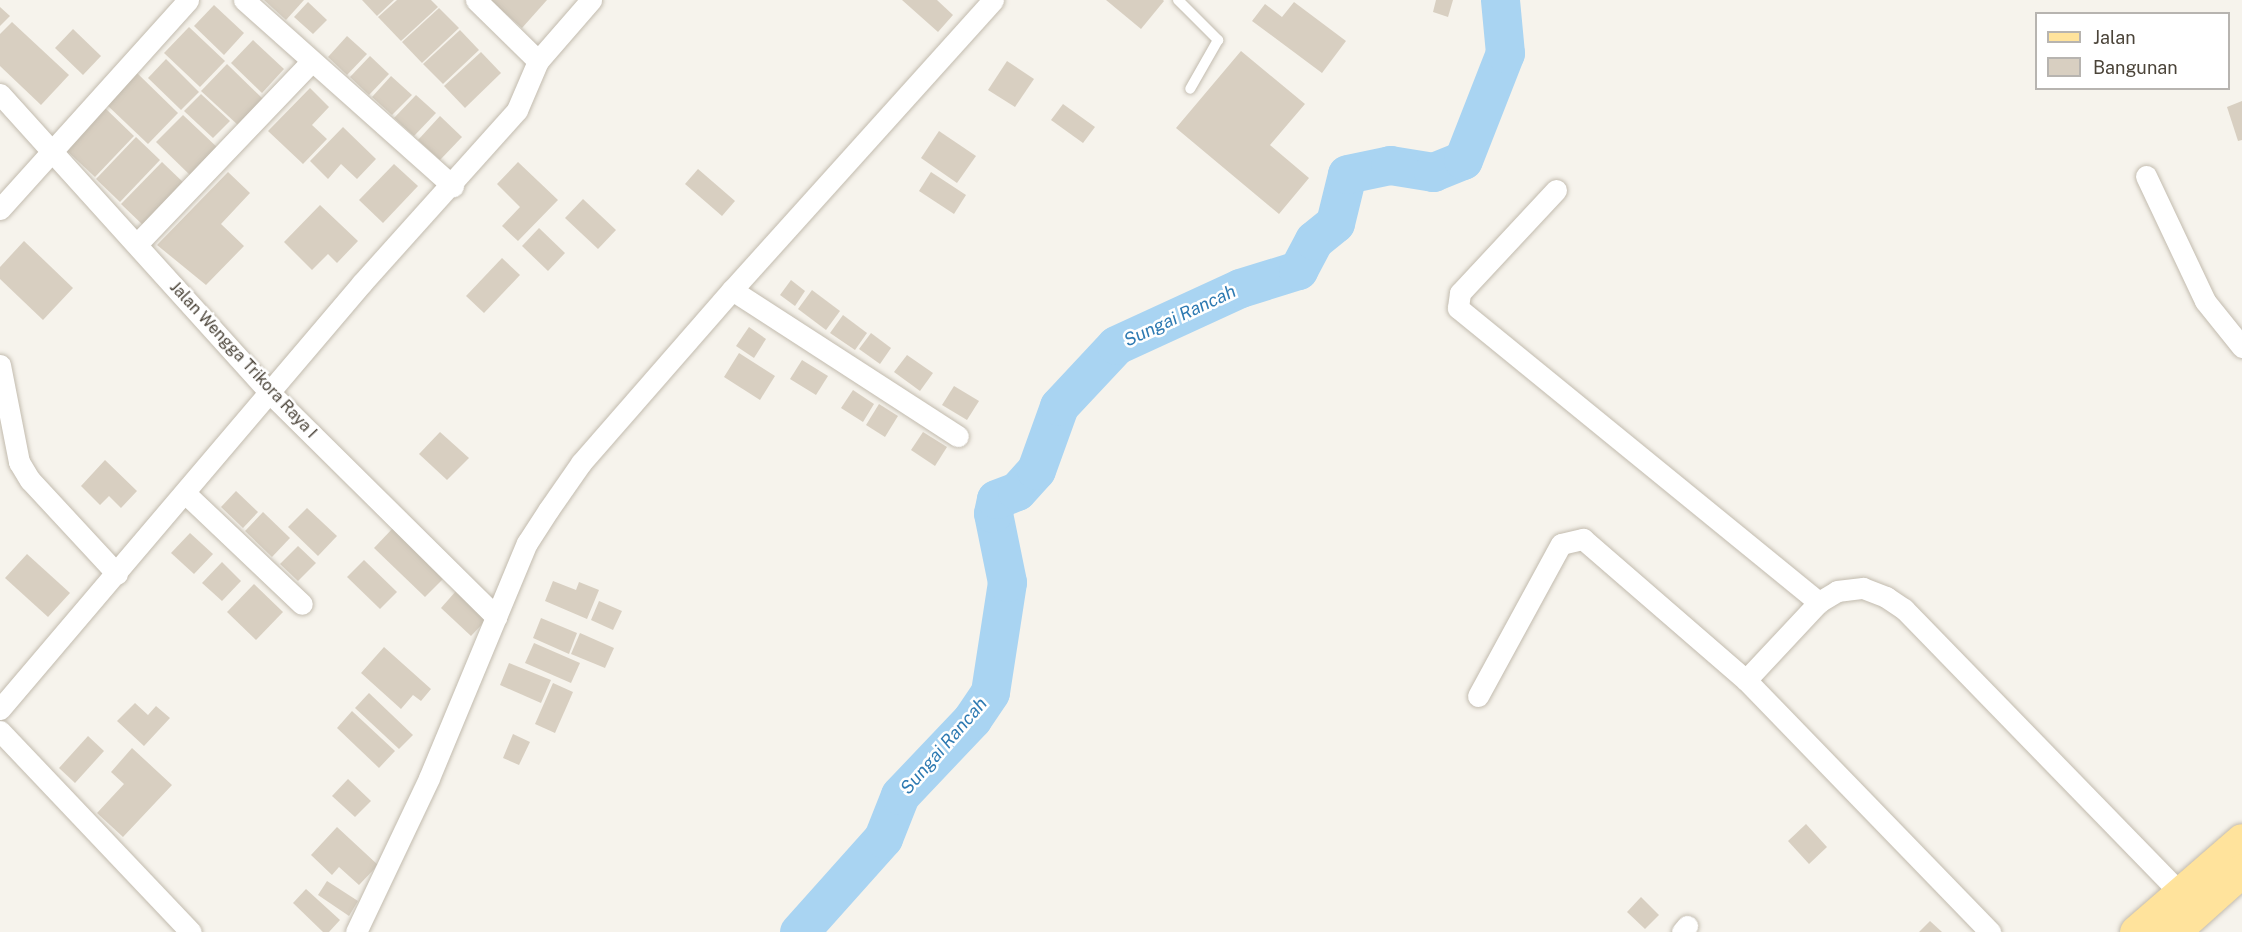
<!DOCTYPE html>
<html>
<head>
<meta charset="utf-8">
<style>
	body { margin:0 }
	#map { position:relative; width:2242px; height:932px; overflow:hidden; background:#f6f3ec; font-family:"Public Sans",sans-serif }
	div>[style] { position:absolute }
	.river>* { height:39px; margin:-19.5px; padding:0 19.5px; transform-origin:19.5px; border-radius:19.5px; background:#a9d4f2 }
	.building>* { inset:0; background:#d8cfc1 }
	.roads { filter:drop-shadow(0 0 2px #c2bbae) drop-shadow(0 0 2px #c2bbae) }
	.service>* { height:10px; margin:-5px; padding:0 5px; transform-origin:5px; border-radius:5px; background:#fff }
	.minor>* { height:21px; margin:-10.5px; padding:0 10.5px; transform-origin:10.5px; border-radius:10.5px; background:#fff }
	.primary>* { height:33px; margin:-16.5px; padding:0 16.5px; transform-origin:16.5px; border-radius:16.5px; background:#ffe39c }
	span { translate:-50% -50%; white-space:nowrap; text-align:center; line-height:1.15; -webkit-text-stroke:5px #fff; paint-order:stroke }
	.street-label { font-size:16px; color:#4b4439 }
	.water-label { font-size:18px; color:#2e7ab2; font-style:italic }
	.legend { position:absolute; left:2035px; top:12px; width:195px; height:78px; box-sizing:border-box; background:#fff; border:2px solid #b7b4b0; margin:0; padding:8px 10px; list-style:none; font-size:18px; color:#4b4439 }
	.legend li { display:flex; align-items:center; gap:12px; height:30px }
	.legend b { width:30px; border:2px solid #b7b4b0 }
</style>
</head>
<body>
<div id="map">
	<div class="river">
		<i style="left:799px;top:932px;width:126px;rotate:-48.2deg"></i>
		<i style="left:883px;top:838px;width:46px;rotate:-68.4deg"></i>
		<i style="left:900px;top:795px;width:105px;rotate:-46.5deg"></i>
		<i style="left:972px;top:719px;width:32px;rotate:-56deg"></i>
		<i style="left:990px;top:692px;width:111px;rotate:-81.2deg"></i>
		<i style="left:1007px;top:582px;width:70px;rotate:-101.5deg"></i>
		<i style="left:993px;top:513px;width:14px;rotate:-78deg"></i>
		<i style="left:996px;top:499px;width:22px;rotate:-21deg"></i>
		<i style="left:1017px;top:491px;width:28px;rotate:-48deg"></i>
		<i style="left:1036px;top:470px;width:68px;rotate:-70.2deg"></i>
		<i style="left:1059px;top:406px;width:83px;rotate:-46.9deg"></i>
		<i style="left:1116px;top:345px;width:136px;rotate:-24.7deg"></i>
		<i style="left:1240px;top:288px;width:61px;rotate:-17.2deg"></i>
		<i style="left:1298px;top:270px;width:34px;rotate:-62deg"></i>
		<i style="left:1314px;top:240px;width:27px;rotate:-39deg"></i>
		<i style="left:1335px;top:223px;width:50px;rotate:-76.2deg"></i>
		<i style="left:1347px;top:174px;width:44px;rotate:-11.8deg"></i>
		<i style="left:1390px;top:165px;width:44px;rotate:9.2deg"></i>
		<i style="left:1433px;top:172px;width:32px;rotate:-22deg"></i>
		<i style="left:1463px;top:160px;width:115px;rotate:-68.6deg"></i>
		<i style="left:1505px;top:53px;width:53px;rotate:-95.4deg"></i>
	</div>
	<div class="building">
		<i style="clip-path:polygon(264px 0,304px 0,286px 20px)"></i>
		<i style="clip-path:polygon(362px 0,394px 0,377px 16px)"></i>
		<i style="clip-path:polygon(397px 0,431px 0,438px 7px,401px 41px,378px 17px)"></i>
		<i style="clip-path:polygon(490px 0,547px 0,522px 28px)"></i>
		<i style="clip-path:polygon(902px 0,937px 0,953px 15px,938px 32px)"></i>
		<i style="clip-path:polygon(1106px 0,1163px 0,1164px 1px,1141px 29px)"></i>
		<i style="clip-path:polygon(1436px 0,1453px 0,1448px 17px,1433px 12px)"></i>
		<i style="clip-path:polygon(308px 2px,327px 20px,313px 34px,294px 17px)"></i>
		<i style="clip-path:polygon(1294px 2px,1346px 41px,1322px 73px,1252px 21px,1265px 4px,1282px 17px)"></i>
		<i style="clip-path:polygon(214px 5px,244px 33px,224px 55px,194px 26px)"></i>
		<i style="clip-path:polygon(0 7px,10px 16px,0 26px)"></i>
		<i style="clip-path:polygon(439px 8px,459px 28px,422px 63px,402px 42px)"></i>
		<i style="clip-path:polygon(12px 22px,69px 75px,41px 105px,0 66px,0 34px)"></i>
		<i style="clip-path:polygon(189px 27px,225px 61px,200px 87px,164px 53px)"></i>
		<i style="clip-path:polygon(73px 29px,101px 56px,83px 75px,55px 48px)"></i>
		<i style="clip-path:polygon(460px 30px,479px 50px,443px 84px,423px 64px)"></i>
		<i style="clip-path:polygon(347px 36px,367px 54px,347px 75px,328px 57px)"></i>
		<i style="clip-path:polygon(253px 40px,284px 69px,262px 93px,231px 63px)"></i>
		<i style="clip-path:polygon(1241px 51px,1305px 104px,1270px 145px,1309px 178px,1279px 214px,1176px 128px)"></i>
		<i style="clip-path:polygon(481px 52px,501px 73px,465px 108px,444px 86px)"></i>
		<i style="clip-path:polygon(370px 56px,389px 74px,369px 95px,350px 77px)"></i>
		<i style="clip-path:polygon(166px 59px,199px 92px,181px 110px,148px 78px)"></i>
		<i style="clip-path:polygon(1007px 61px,1034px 79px,1015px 107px,988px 90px)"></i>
		<i style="clip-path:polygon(227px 64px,264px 100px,239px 126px,201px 91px)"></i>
		<i style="clip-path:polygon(137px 73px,178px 113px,148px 144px,107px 105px)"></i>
		<i style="clip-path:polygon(391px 76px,412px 95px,392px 115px,372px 97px)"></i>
		<i style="clip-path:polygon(310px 88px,329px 107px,312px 125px,327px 139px,303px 164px,268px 131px)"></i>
		<i style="clip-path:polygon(201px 94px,230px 121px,213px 138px,184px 111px)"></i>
		<i style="clip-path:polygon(416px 95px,436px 113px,414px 136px,394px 118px)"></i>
		<i style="clip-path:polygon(2242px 101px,2242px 140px,2238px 141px,2227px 107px)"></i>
		<i style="clip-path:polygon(1063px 104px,1095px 127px,1083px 143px,1051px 120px)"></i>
		<i style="clip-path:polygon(105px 108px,134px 136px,95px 177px,65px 149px)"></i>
		<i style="clip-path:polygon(183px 115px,219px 149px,192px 177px,156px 142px)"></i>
		<i style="clip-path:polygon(440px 116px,462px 137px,440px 160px,418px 140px)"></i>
		<i style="clip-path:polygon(343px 127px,376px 159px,357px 179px,341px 164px,328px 179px,310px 161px)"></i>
		<i style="clip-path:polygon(939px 131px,976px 156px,957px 183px,921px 158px)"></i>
		<i style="clip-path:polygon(136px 137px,160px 160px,120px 202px,96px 179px)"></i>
		<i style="clip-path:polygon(162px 162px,187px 186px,146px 228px,121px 204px)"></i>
		<i style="clip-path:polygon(518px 162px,558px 200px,518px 241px,502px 226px,520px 207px,497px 184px)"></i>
		<i style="clip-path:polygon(394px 164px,418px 186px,383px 223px,359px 200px)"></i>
		<i style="clip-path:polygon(698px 169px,735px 201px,722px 216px,685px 184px)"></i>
		<i style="clip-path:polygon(228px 172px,250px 193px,221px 224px,244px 246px,206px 285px,157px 245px)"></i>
		<i style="clip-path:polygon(931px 172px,966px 195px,954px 214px,919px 191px)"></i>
		<i style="clip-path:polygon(583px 199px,616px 230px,598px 249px,565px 218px)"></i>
		<i style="clip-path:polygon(320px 205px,358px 241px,337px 263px,328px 254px,312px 270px,284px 242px)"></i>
		<i style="clip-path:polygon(539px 228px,565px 253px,548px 271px,522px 246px)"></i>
		<i style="clip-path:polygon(24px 241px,73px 288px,43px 320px,0 279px,0 267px)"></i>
		<i style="clip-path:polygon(502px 258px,520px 275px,484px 313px,466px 296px)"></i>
		<i style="clip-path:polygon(791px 280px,805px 291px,795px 306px,780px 295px)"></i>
		<i style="clip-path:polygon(812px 290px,840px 311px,826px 330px,798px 309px)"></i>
		<i style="clip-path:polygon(843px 315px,867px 333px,855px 350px,830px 333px)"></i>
		<i style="clip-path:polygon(749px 327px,766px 339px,754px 358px,736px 346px)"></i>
		<i style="clip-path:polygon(871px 333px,891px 348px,880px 364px,859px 349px)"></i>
		<i style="clip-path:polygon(739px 353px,775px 376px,760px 400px,724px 377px)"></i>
		<i style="clip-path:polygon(907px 355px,933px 373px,920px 391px,894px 372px)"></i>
		<i style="clip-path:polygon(802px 360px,828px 376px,816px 395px,790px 379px)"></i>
		<i style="clip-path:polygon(954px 386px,979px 401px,967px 420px,942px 405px)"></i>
		<i style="clip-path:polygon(853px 390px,874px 404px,863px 422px,841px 408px)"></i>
		<i style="clip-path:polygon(879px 404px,898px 416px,885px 437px,866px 425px)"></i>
		<i style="clip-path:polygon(440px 432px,469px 458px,447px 480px,419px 454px)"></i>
		<i style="clip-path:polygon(923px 432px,947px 447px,935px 466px,911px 450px)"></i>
		<i style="clip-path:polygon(105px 460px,137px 491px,121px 508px,109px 496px,100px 505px,81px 486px)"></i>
		<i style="clip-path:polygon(236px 491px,258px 512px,243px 528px,221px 507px)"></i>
		<i style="clip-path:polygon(307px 508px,337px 536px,318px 556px,288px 527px)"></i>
		<i style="clip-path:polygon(263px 512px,290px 538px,272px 557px,245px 531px)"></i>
		<i style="clip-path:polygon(393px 528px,444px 578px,425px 597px,374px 548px)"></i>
		<i style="clip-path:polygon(190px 533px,213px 554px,194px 574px,171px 553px)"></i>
		<i style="clip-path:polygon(298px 546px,316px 563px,298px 581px,280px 564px)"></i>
		<i style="clip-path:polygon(27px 554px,70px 593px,48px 617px,5px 578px)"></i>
		<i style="clip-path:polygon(364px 560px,397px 592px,380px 609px,347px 577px)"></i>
		<i style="clip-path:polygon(222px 562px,241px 581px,222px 601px,202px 583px)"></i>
		<i style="clip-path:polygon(553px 581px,576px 590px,579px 582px,599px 590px,587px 619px,545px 601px)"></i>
		<i style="clip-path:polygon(254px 584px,283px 612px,256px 640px,227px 612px)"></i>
		<i style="clip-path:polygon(456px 591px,486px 620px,471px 636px,441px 608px)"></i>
		<i style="clip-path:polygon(599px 601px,622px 611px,613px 630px,591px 620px)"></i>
		<i style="clip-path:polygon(541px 618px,577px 633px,569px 654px,533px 638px)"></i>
		<i style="clip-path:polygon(580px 633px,614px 648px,605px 668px,571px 654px)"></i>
		<i style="clip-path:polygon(534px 643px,580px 663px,571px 683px,525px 663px)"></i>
		<i style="clip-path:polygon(384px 647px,431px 689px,421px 701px,413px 695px,401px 709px,361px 673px)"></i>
		<i style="clip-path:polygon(509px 663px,551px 680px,541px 703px,500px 685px)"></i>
		<i style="clip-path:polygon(553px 683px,573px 692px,555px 733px,535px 724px)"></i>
		<i style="clip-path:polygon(369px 693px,413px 735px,399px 749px,355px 708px)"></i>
		<i style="clip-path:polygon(135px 703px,148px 715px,156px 706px,170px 718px,144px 746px,117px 721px)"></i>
		<i style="clip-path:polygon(352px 711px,395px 751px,379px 768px,337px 728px)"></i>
		<i style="clip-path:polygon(513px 734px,530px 742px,519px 765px,503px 758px)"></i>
		<i style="clip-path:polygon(88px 736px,104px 751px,75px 783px,59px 768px)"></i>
		<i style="clip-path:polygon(132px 748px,172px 785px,123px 837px,97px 813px,124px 784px,111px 772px)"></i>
		<i style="clip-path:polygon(348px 779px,371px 801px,355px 817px,332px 796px)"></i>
		<i style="clip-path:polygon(1806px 824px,1827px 847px,1809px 864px,1788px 841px)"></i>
		<i style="clip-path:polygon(337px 827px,378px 865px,359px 885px,339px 867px,332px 875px,311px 855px)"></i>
		<i style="clip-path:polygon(327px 881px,358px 901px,349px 916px,318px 895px)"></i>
		<i style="clip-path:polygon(306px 889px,340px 920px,329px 932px,323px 932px,293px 903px)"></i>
		<i style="clip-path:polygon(1641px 897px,1659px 915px,1645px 929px,1627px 912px)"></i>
		<i style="clip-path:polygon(1930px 921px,1942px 932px,1919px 932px)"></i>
	</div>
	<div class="roads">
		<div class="service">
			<i style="left:1178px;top:0;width:57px;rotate:45deg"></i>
			<i style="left:1218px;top:40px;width:56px;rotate:119.7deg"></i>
		</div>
		<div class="minor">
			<i style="left:244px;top:0;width:280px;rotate:41.7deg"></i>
			<i style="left:476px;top:0;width:87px;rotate:44.5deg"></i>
			<i style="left:0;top:94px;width:404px;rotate:47.9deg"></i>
			<i style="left:271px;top:394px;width:317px;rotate:44.7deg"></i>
			<i style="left:2146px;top:176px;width:138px;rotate:64.7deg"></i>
			<i style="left:2205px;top:301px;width:59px;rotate:51.2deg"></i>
			<i style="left:1556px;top:190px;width:141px;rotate:133deg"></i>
			<i style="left:1460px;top:293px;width:15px;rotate:98deg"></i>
			<i style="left:1458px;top:308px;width:466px;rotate:39.2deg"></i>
			<i style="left:0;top:209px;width:281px;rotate:-48deg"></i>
			<i style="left:137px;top:244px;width:250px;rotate:-46.3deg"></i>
			<i style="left:732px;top:290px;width:269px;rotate:32.9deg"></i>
			<i style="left:0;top:365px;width:99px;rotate:78.9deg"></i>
			<i style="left:19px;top:462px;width:21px;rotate:59deg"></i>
			<i style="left:30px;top:480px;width:128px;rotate:47.2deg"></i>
			<i style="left:185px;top:493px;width:161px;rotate:43.5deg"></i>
			<i style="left:1746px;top:680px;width:107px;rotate:-46.9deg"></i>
			<i style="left:1819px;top:602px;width:21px;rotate:-31deg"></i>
			<i style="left:1837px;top:591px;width:26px;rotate:-7deg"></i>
			<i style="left:1863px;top:588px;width:25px;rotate:21deg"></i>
			<i style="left:1886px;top:597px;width:22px;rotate:34deg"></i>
			<i style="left:1904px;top:609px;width:396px;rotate:45.8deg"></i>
			<i style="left:1478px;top:696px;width:173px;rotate:-61.4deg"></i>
			<i style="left:1561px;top:544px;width:23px;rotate:-13deg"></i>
			<i style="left:1583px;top:539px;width:216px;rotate:40.9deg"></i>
			<i style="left:1746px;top:680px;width:351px;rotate:45.9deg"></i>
			<i style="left:0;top:709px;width:559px;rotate:-49.64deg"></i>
			<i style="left:362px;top:283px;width:232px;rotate:-48.1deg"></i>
			<i style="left:517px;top:110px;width:53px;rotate:-66.8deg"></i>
			<i style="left:538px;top:61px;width:81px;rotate:-49deg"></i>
			<i style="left:0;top:731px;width:277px;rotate:46.5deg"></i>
			<i style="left:356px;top:932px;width:170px;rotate:-64.6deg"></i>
			<i style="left:429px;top:778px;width:255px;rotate:-67.4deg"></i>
			<i style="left:527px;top:543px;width:40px;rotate:-57.1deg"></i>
			<i style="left:549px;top:509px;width:56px;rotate:-55.2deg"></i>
			<i style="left:581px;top:463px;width:230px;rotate:-48.9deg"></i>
			<i style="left:732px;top:290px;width:390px;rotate:-48deg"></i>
			<i style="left:1682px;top:932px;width:8px;rotate:-50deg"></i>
		</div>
		<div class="primary">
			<i style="left:2136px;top:932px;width:140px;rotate:-41deg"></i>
			<i style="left:2173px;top:932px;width:93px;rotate:-41.9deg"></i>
		</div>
	</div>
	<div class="street-label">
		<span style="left:243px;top:360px;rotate:47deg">Jalan Wengga Trikora Raya I</span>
	</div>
	<div class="water-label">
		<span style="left:1180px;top:316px;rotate:-25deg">Sungai Rancah</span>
		<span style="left:944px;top:746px;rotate:-49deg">Sungai Rancah</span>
	</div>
	<ul class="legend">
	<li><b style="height:8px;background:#ffe39c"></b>Jalan</li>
	<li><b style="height:16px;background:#d8cfc1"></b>Bangunan</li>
	</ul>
</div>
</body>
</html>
